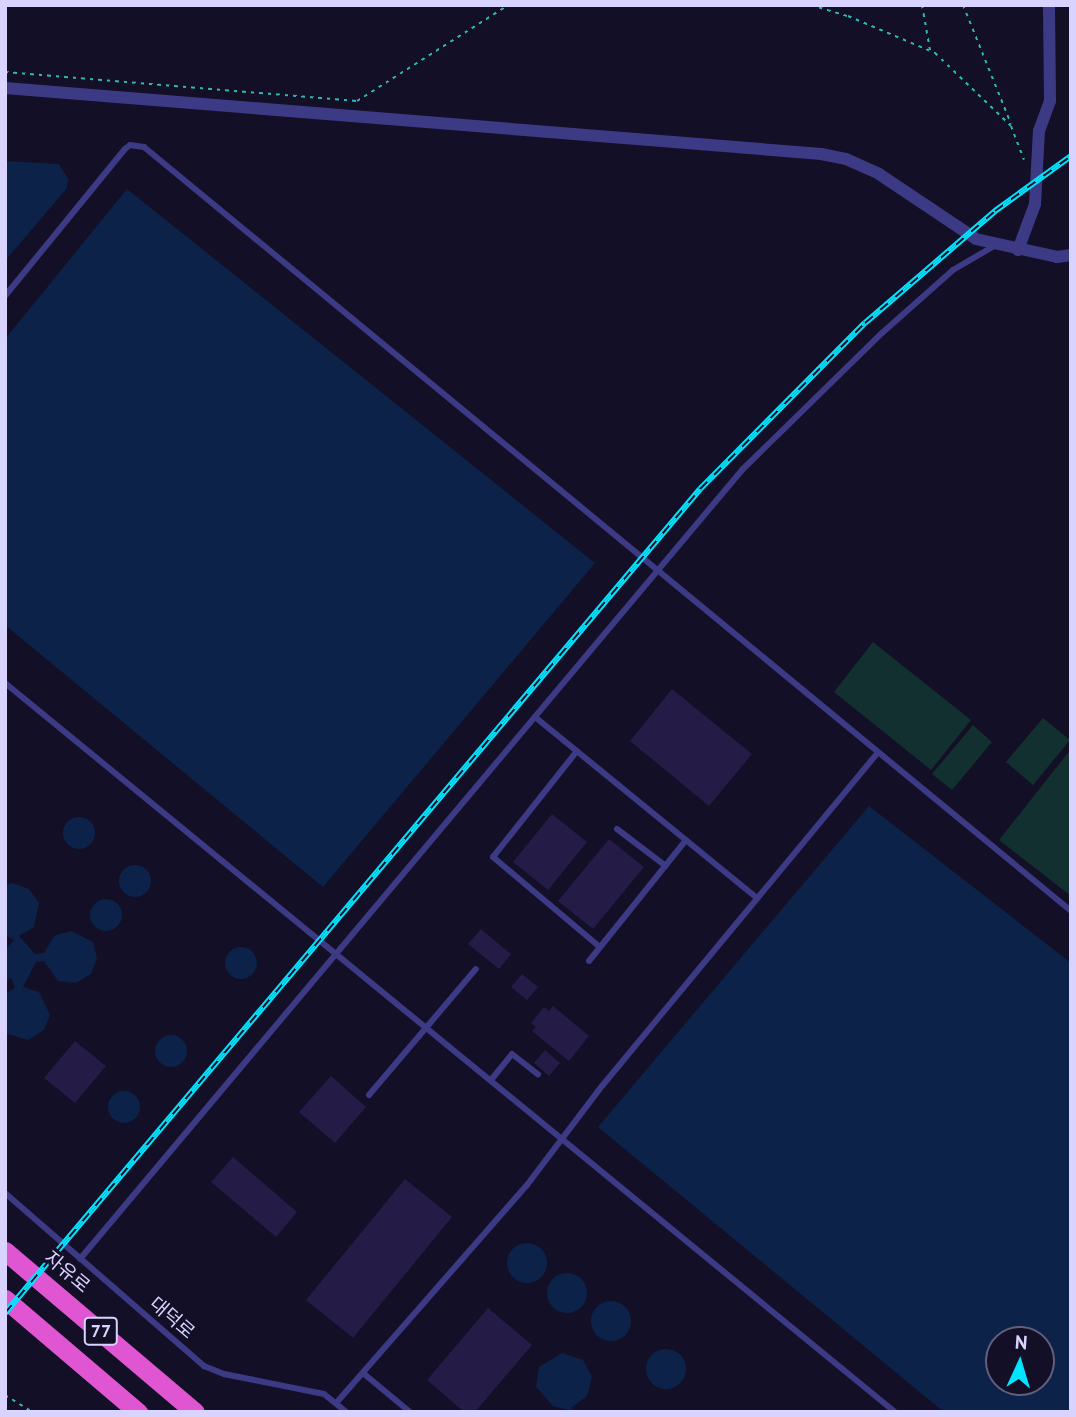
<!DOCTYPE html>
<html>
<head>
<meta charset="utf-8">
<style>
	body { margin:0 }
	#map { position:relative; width:1076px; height:1417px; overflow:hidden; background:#130f26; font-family:"PT Sans","Noto Sans KR",sans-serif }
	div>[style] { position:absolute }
	.green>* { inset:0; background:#12302f }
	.water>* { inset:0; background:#0c2248 }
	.round { border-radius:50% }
	.building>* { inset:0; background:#241b47 }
	.path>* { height:2px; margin-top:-1px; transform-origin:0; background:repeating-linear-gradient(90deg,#2fb8b0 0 3.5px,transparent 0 8.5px) }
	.service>* { height:6px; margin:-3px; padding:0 3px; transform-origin:3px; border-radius:3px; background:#3d3a85 }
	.minor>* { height:12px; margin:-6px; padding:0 6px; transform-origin:6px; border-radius:6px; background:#3d3a85 }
	.trunk>* { height:19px; margin:-9.5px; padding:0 9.5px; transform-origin:9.5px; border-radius:9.5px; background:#e055d1 }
	.rail>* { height:6px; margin-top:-3px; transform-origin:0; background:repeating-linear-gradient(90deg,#130f26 0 10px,#00e5ff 0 20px); box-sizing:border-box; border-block:2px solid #00e5ff }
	span { translate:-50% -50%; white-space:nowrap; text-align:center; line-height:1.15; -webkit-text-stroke:7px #130f26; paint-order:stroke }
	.shield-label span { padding:2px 5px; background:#130f26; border:2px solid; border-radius:5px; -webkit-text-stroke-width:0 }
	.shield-label { font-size:18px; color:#d9d4ff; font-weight:700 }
	.street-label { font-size:19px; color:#d9d4ff }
	.frame { position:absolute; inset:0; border:7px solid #d9d4ff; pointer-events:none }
	.north { position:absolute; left:985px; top:1326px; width:70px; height:70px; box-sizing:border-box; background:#130f26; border:2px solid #625e7d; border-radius:50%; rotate:4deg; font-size:19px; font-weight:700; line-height:28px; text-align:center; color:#d9d4ff }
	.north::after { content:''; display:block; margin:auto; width:24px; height:32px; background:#00e5ff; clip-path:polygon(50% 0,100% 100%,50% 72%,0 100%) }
</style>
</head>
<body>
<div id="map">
	<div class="green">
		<i style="clip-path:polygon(873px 642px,971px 720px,931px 770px,834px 692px)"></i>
		<i style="clip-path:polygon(1043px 718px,1070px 740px,1033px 785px,1006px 762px)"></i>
		<i style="clip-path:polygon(973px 725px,992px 742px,952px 790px,932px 774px)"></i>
		<i style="clip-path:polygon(1071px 749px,1071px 896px,999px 840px)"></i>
	</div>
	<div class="water">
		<i style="clip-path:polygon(5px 161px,59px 164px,68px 179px,67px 188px,5px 261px)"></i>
		<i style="clip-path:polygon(127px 189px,595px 563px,323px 887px,5px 625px,5px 339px)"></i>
		<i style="clip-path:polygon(evenodd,869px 806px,1071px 963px,1071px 1412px,944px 1412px,598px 1127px,869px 806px,999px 1340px,1041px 1340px,1041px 1382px,999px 1382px,999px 1340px)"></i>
		<i class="round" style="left:63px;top:817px;width:32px;height:32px"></i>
		<i class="round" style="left:119px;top:865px;width:32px;height:32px"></i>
		<i style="clip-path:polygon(13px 883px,29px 889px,39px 903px,34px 927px,19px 936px,35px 954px,44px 953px,54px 936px,71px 931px,93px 942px,97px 958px,91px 974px,76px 983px,58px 981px,44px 961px,36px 962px,23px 987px,39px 992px,50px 1015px,44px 1030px,28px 1040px,5px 1033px,5px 994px,15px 988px,11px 977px,5px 983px,5px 950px,14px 940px,5px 935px,5px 885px)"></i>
		<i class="round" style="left:90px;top:899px;width:32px;height:32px"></i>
		<i class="round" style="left:225px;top:947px;width:32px;height:32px"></i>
		<i class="round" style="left:155px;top:1035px;width:32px;height:32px"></i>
		<i class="round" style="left:108px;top:1091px;width:32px;height:32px"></i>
		<i class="round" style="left:507px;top:1243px;width:40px;height:40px"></i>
		<i class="round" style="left:547px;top:1273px;width:40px;height:40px"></i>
		<i class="round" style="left:591px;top:1301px;width:40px;height:40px"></i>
		<i class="round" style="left:646px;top:1349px;width:40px;height:40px"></i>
		<i style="clip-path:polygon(562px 1353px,583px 1360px,592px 1377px,587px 1396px,571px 1408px,577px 1412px,553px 1406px,536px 1387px,539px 1367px)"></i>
	</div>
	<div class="building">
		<i style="clip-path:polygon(672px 689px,752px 754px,709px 806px,630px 741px)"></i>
		<i style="clip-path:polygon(552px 814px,587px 842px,548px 890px,513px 862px)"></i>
		<i style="clip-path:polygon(609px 839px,644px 867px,593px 929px,558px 901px)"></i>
		<i style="clip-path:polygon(481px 929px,511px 954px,499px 969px,468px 944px)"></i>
		<i style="clip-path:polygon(522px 974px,538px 987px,527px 1000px,511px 987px)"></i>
		<i style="clip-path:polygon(553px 1006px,589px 1036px,569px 1061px,532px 1031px,536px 1027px,531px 1023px,544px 1007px,549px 1011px)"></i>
		<i style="clip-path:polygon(75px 1041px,106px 1066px,75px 1103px,44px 1078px)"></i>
		<i style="clip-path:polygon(545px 1050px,560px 1063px,549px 1076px,534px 1063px)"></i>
		<i style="clip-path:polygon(331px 1076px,366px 1107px,335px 1143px,299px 1112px)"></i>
		<i style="clip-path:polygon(233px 1157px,297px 1212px,276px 1237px,211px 1182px)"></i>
		<i style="clip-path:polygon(405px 1179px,452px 1217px,353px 1338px,306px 1300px)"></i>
		<i style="clip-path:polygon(488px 1308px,532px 1345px,475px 1412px,464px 1412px,427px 1380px)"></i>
	</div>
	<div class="path">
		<i style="left:700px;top:5px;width:42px"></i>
		<i style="left:811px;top:5px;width:39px;rotate:17deg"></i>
		<i style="left:848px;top:16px;width:95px;rotate:23deg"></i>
		<i style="left:935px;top:53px;width:105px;rotate:43.8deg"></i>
		<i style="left:1011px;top:126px;width:36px;rotate:69deg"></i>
		<i style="left:922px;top:5px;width:46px;rotate:79.9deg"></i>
		<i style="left:963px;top:5px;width:128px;rotate:68deg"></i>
		<i style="left:5px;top:72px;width:353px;rotate:4.7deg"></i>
		<i style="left:357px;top:101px;width:179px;rotate:-32.4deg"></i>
		<i style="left:5px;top:1395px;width:32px;rotate:32deg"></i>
	</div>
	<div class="service">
		<i style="left:5px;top:296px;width:190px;rotate:-50.8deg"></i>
		<i style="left:125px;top:149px;width:6px;rotate:-39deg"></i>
		<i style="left:130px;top:145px;width:14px;rotate:8deg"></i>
		<i style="left:144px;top:147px;width:1201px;rotate:39.49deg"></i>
		<i style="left:5px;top:683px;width:1150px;rotate:39.32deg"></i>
		<i style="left:535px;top:717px;width:286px;rotate:39.2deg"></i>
		<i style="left:577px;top:751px;width:135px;rotate:128.4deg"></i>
		<i style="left:493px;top:857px;width:140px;rotate:40.1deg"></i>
		<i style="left:617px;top:829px;width:61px;rotate:37.1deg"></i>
		<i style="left:589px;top:961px;width:155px;rotate:-51.3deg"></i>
		<i style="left:491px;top:1080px;width:33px;rotate:-51deg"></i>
		<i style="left:512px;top:1054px;width:33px;rotate:38deg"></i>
		<i style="left:369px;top:1095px;width:165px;rotate:-49.7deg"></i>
		<i style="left:5px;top:1193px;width:264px;rotate:41deg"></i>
		<i style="left:204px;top:1366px;width:22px;rotate:22deg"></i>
		<i style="left:224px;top:1374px;width:102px;rotate:11.3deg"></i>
		<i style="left:324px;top:1394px;width:28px;rotate:39deg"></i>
		<i style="left:80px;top:1259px;width:1030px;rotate:-50deg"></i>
		<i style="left:742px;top:470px;width:196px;rotate:-44.4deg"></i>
		<i style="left:882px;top:333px;width:95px;rotate:-41.6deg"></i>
		<i style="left:953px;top:270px;width:48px;rotate:-30.3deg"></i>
		<i style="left:363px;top:1373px;width:61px;rotate:39.7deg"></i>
		<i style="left:337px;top:1402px;width:288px;rotate:-48.8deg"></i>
		<i style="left:527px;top:1185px;width:124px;rotate:-52.9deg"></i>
		<i style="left:602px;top:1086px;width:432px;rotate:-50.4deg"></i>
	</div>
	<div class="minor">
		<i style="left:5px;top:88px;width:819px;rotate:4.62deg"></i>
		<i style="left:821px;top:154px;width:25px;rotate:11deg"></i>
		<i style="left:846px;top:159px;width:36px;rotate:24deg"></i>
		<i style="left:879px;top:174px;width:117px;rotate:33.8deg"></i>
		<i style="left:976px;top:239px;width:83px;rotate:12.5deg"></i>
		<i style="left:1057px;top:257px;width:14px;rotate:-8deg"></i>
		<i style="left:1018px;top:250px;width:49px;rotate:-69.7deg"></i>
		<i style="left:1035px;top:204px;width:73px;rotate:-86.9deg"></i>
		<i style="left:1039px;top:131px;width:32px;rotate:-70deg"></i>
		<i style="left:1050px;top:101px;width:96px;rotate:-90.6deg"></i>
	</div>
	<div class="trunk">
		<i style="left:5px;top:1251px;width:249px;rotate:40.3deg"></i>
		<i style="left:5px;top:1299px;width:175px;rotate:40.4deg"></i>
	</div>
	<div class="rail">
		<i style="left:5px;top:1313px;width:1078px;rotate:-49.85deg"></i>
		<i style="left:700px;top:489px;width:234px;rotate:-45.2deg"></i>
		<i style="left:865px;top:323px;width:172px;rotate:-40.7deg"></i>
		<i style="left:995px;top:211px;width:94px;rotate:-35.9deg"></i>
	</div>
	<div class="shield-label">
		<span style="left:101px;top:1331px">77</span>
	</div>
	<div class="street-label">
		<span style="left:67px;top:1272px;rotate:40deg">자유로</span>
		<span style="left:172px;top:1318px;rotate:41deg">대덕로</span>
	</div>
	<div class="frame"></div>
	<div class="north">N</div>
</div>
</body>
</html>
